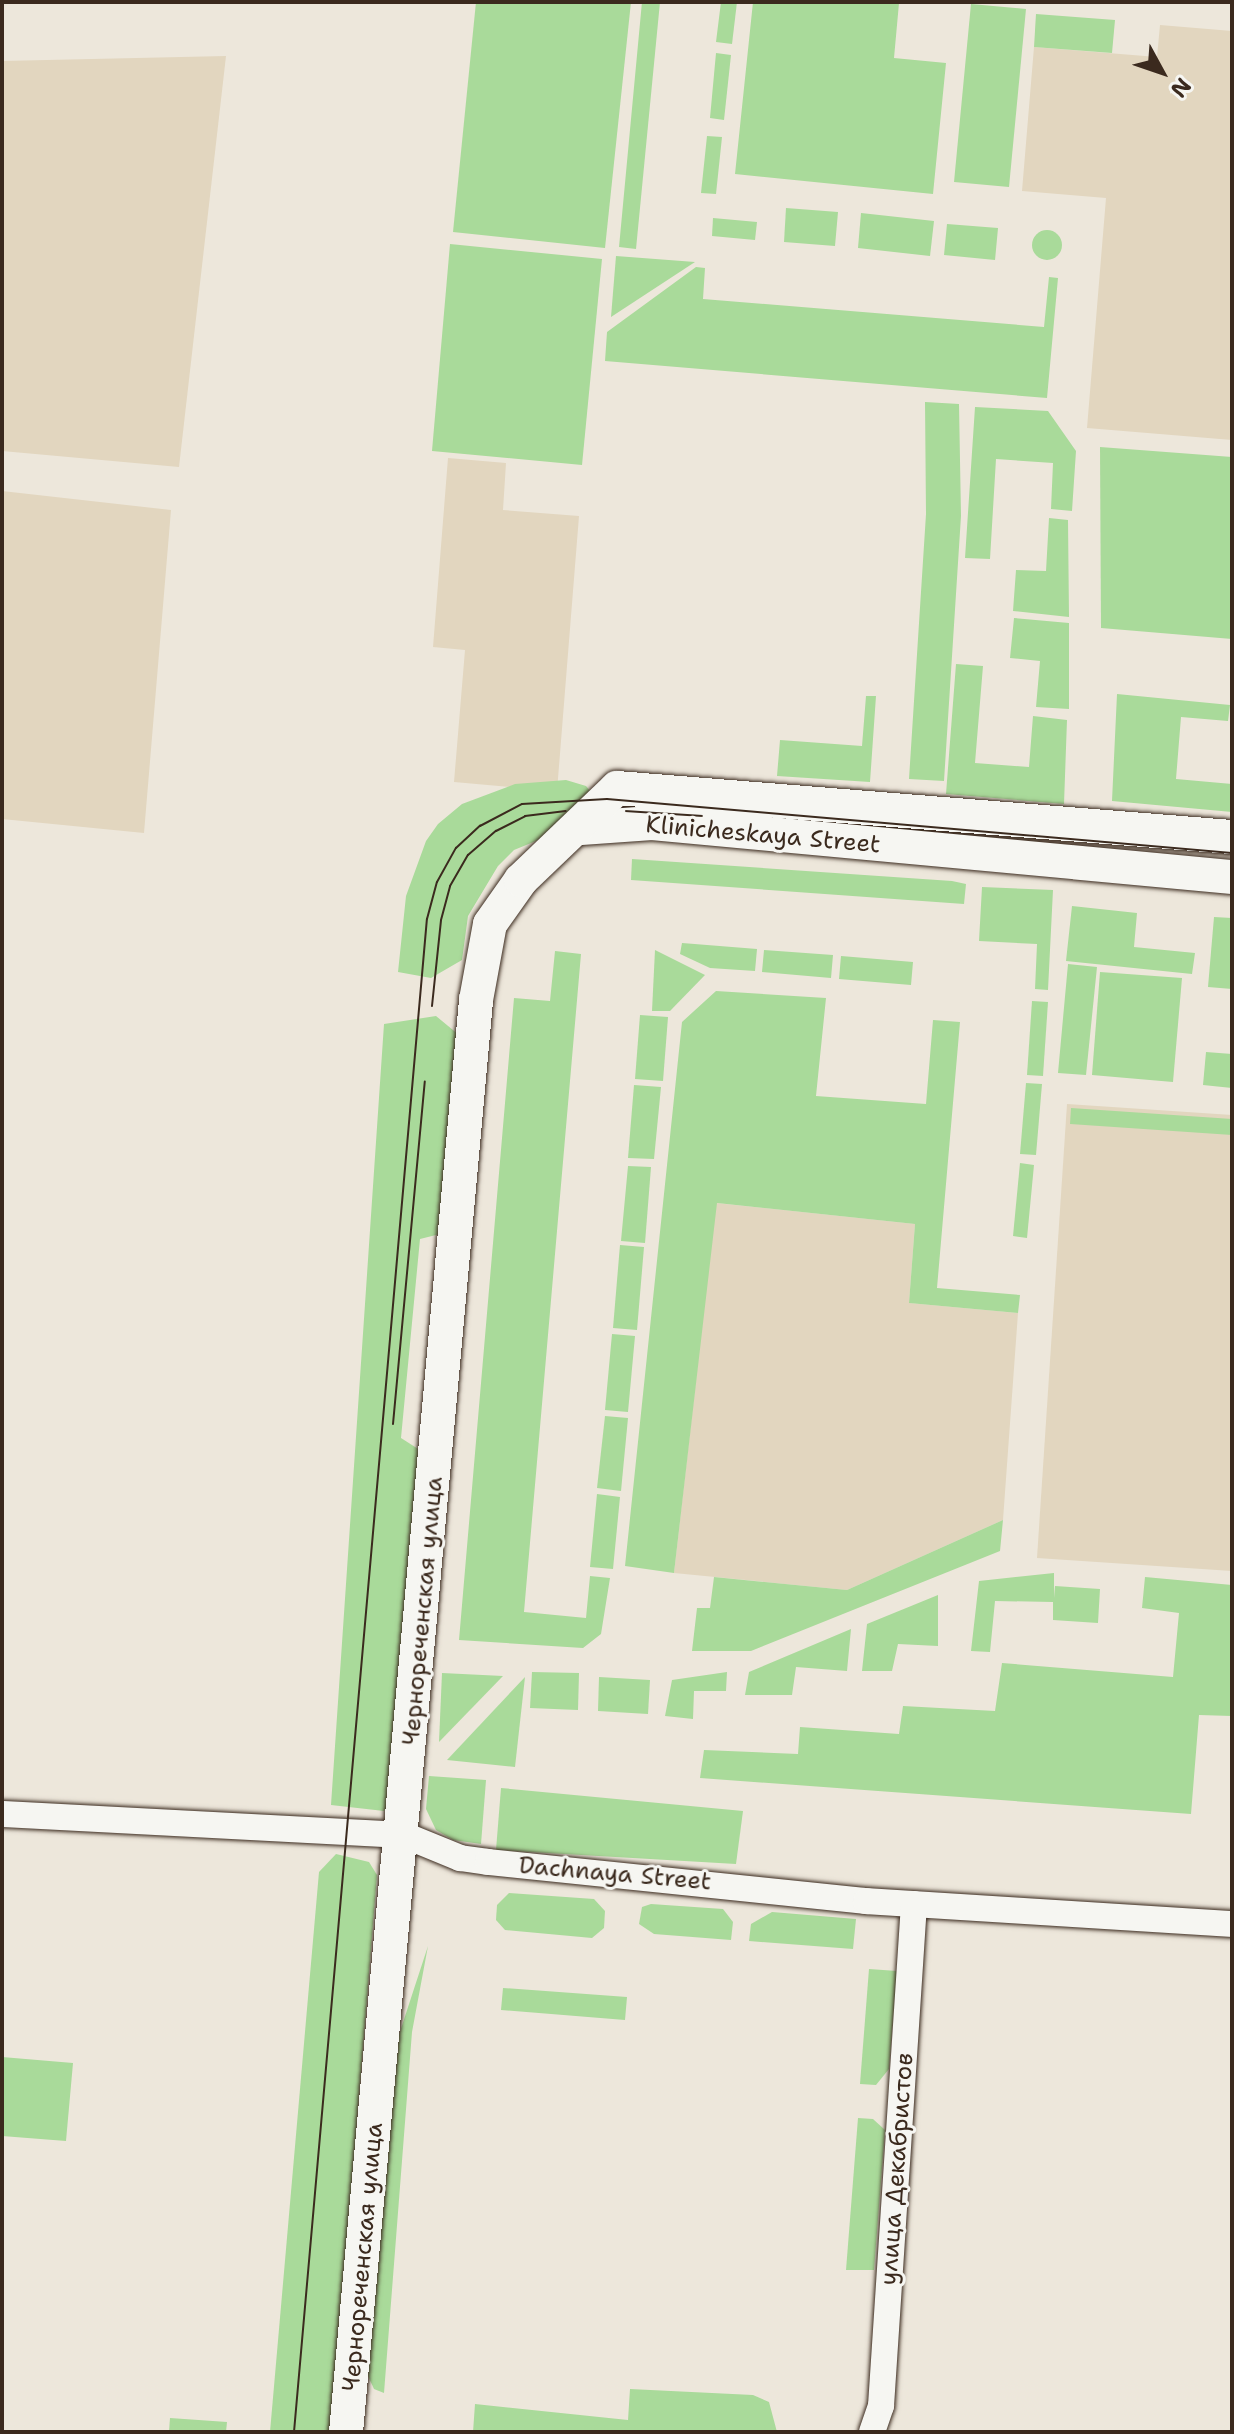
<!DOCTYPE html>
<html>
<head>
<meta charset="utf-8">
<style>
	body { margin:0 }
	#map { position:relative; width:1234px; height:2434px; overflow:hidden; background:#ede7db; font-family:"Shantell Sans",sans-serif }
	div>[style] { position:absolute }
	.built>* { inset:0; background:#e2d6bf }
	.green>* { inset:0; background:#a9da9a }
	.round { border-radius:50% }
	.roads { filter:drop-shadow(0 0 2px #3b2a1e) drop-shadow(0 0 2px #3b2a1e) }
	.minor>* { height:26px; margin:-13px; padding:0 13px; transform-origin:13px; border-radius:13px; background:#f6f6f2 }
	.tertiary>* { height:34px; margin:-17px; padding:0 17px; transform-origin:17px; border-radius:17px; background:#f6f6f2 }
	.tram>* { height:2px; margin:-1px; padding:0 1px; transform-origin:1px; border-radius:1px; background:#3b2a1e }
	span { translate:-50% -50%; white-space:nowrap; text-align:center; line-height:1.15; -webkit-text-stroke:6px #f6f6f2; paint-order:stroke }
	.street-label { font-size:24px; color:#3b2a1e }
	.frame { position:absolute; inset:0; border:4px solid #3b2a1e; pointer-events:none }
	.north { position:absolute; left:1122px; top:32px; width:80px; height:80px; -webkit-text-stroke:6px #f6f6f2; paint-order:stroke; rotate:130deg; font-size:22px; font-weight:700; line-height:32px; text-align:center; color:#3b2a1e }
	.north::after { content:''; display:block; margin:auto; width:28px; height:36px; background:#3b2a1e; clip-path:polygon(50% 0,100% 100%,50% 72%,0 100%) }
</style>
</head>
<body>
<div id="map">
	<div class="built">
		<i style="clip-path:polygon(1160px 25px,1232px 31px,1232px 440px,1087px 428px,1106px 198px,1022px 191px,1034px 47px,1157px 57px)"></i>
		<i style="clip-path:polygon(226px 56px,179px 467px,2px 451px,2px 61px)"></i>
		<i style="clip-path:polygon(448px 458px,506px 463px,503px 510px,579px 516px,557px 791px,454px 782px,465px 650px,433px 647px)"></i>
		<i style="clip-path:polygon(2px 491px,171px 510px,144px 833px,2px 819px)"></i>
		<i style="clip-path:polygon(1067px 1104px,1232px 1115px,1232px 1571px,1037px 1558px)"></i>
		<i style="clip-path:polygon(716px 1203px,915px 1224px,909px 1303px,1018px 1313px,1003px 1520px,847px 1590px,674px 1573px)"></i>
	</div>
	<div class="green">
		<i style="clip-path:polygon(476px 2px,631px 2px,605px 248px,453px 232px)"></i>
		<i style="clip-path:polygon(642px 2px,660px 2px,636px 249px,619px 247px)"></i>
		<i style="clip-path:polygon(721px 2px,737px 2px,732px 44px,716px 42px)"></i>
		<i style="clip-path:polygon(753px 2px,899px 3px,894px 58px,946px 63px,933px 194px,735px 174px)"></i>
		<i style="clip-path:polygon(971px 4px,1026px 9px,1009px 187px,954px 182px)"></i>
		<i style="clip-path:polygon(1036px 14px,1115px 20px,1112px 53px,1034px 47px)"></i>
		<i style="clip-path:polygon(716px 53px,731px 55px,724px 120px,710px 118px)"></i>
		<i style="clip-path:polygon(707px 136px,722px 137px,716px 194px,701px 193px)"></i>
		<i style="clip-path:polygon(786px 208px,838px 212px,835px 246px,784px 242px)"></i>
		<i style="clip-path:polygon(861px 213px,934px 221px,930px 256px,858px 248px)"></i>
		<i style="clip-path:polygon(713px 218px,757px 222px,755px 240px,712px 236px)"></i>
		<i style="clip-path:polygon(947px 224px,998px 228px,995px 260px,944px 255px)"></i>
		<i class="round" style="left:1032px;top:230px;width:30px;height:30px"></i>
		<i style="clip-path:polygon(450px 244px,602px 259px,582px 465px,432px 451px)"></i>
		<i style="clip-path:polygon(616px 256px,695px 262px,611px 317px)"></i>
		<i style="clip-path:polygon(696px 267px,705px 268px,703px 299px,1044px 327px,1049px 277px,1058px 278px,1047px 398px,605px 361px,607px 332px)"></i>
		<i style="clip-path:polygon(925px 402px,959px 404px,961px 516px,944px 781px,909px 779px,926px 514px)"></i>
		<i style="clip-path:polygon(975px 407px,1048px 411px,1076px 451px,1072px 511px,1051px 509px,1053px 463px,996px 459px,990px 559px,965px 558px)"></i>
		<i style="clip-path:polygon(1100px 447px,1232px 457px,1232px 639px,1101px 628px)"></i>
		<i style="clip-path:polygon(1049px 518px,1068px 520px,1069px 617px,1013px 611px,1016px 570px,1046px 571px)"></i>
		<i style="clip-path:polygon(1014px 618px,1069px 623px,1069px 709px,1036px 707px,1040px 661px,1010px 658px)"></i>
		<i style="clip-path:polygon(956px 664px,983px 666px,975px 763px,1029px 767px,1033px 716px,1067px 720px,1064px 804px,946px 794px)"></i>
		<i style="clip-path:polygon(1117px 694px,1230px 705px,1228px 721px,1181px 717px,1176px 779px,1232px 784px,1232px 812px,1112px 801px)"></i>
		<i style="clip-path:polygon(866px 696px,876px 696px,870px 782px,777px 776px,780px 740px,862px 746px)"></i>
		<i style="clip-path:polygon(566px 780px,586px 786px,596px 798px,558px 832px,514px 850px,498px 866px,468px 916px,462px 960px,431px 978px,398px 972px,406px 896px,426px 841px,438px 824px,462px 804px,515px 784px)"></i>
		<i style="clip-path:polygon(632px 859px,952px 881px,966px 884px,964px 904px,631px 880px)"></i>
		<i style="clip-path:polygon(982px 887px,1053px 890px,1048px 990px,1035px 989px,1037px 944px,979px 941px)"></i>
		<i style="clip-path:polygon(1072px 906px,1137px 913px,1134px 947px,1195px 953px,1192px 974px,1066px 961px)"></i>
		<i style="clip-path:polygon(1214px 917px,1232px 918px,1232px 989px,1208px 987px)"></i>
		<i style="clip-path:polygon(682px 943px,757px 949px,755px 971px,710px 968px,680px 954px)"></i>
		<i style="clip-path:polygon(655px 950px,705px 975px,670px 1011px,652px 1011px)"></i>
		<i style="clip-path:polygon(764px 950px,833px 955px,831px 978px,762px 972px)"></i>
		<i style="clip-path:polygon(555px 951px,581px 954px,524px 1612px,586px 1618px,590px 1576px,610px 1578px,601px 1634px,583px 1648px,459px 1640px,514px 998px,550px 1001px)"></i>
		<i style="clip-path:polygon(841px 956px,913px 962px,911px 985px,839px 979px)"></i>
		<i style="clip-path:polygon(1068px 964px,1097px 967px,1086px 1075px,1058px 1073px)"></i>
		<i style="clip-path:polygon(1100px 972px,1182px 978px,1173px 1082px,1092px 1075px)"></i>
		<i style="clip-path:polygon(716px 991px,826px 998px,816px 1096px,926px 1104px,933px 1020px,960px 1022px,937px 1288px,1020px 1295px,1018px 1313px,909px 1303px,915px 1224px,717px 1203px,674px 1573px,625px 1566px,682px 1022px)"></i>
		<i style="clip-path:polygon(1032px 1001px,1048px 1002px,1043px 1076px,1027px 1075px)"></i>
		<i style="clip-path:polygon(640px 1015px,668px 1017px,663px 1081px,635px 1079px)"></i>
		<i style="clip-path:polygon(436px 1016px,459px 1035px,444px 1233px,420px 1239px,401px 1438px,426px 1454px,395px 1797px,384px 1811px,331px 1805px,384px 1024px)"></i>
		<i style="clip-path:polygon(1206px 1052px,1232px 1054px,1232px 1088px,1203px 1085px)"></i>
		<i style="clip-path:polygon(1026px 1083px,1042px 1084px,1036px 1155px,1020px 1154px)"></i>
		<i style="clip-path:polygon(634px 1085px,661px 1087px,654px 1159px,628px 1158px)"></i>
		<i style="clip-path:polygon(1071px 1108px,1232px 1119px,1232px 1135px,1070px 1124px)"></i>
		<i style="clip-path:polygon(1020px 1163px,1034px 1165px,1027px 1238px,1013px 1236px)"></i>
		<i style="clip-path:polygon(628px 1166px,651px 1167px,645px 1243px,621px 1241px)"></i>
		<i style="clip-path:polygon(620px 1245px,644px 1247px,637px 1330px,613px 1328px)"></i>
		<i style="clip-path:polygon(612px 1334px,635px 1336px,628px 1412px,605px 1410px)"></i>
		<i style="clip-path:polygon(605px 1416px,628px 1418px,621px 1491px,597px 1488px)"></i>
		<i style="clip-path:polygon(597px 1494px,620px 1497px,613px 1569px,590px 1567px)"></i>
		<i style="clip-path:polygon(1003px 1520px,1000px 1551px,751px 1651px,692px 1651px,697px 1608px,710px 1608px,714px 1577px,847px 1590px)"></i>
		<i style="clip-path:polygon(1054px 1573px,1054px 1598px,1055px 1586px,1100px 1589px,1098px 1623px,1053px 1620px,1053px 1602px,995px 1601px,990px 1652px,971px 1651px,979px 1581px)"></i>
		<i style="clip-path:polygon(1145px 1577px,1232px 1585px,1232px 1716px,1199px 1715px,1191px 1814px,700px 1778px,704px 1750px,798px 1754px,800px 1727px,899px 1734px,903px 1706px,995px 1711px,1002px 1663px,1173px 1677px,1179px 1613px,1142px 1608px)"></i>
		<i style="clip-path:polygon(938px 1595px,938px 1646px,898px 1644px,892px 1671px,862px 1671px,867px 1624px)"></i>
		<i style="clip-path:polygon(851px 1629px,847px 1671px,796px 1667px,792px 1695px,745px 1695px,749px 1672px)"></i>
		<i style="clip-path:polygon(532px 1672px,579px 1673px,578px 1710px,530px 1708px)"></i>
		<i style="clip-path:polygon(727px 1672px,726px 1691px,694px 1691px,693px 1719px,665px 1716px,672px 1680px)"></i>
		<i style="clip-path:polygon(442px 1673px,503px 1676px,439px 1742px)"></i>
		<i style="clip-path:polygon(525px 1677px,515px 1767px,447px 1760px)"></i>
		<i style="clip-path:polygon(599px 1677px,650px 1680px,648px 1714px,598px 1711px)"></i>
		<i style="clip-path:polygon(429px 1776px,486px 1780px,481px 1844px,453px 1840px,436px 1830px,426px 1809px)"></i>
		<i style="clip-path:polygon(501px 1788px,743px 1811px,736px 1864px,496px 1850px)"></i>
		<i style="clip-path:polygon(336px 1854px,369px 1862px,377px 1875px,332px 2432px,270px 2432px,319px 1872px)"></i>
		<i style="clip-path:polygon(509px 1893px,594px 1899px,605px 1911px,604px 1928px,592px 1938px,505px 1930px,496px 1920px,497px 1905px)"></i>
		<i style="clip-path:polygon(651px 1904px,723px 1909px,733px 1922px,731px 1940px,654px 1934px,639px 1924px,642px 1907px)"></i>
		<i style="clip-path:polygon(772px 1912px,856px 1919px,853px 1949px,749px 1941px,751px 1924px)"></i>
		<i style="clip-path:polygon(428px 1946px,412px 2032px,384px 2393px,374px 2389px,368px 2376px,394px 2050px)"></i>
		<i style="clip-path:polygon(869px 1969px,897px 1971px,889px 2069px,876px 2085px,860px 2084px)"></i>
		<i style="clip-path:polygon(503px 1988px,627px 1997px,625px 2020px,501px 2010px)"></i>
		<i style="clip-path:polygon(2px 2057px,73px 2063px,66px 2141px,2px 2136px)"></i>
		<i style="clip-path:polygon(858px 2118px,873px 2119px,885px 2130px,874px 2270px,846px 2270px)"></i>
		<i style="clip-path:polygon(630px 2389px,753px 2395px,769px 2402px,777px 2432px,473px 2432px,475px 2404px,628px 2420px)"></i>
		<i style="clip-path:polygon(170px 2418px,227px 2422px,226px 2432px,169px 2432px)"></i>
	</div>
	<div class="roads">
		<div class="minor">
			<i style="left:2px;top:1814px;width:403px;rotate:3deg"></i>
			<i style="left:404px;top:1835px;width:61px;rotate:22.3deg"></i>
			<i style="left:460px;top:1858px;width:28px;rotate:8deg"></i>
			<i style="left:488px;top:1862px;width:380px;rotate:5.9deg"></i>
			<i style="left:866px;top:1901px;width:367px;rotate:3.6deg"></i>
			<i style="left:872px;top:2432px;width:28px;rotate:-71deg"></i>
			<i style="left:881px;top:2406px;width:503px;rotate:-86.24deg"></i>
		</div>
		<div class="tertiary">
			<i style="left:581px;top:828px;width:71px;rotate:-4deg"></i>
			<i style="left:652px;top:823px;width:583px;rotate:5.32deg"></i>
			<i style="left:346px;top:2432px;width:1438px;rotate:-84.81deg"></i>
			<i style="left:476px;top:1000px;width:77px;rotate:-79.6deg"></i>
			<i style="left:490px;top:924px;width:54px;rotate:-54.8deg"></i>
			<i style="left:521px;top:880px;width:133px;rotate:-43.8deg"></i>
			<i style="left:617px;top:788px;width:617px;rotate:4.56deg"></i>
		</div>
	</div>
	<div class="tram">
		<i style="left:626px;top:811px;width:76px;rotate:3.8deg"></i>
		<i style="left:432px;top:1006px;width:86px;rotate:-84deg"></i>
		<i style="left:441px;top:920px;width:35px;rotate:-75deg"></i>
		<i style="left:450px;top:886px;width:36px;rotate:-60deg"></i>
		<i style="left:468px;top:855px;width:37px;rotate:-41deg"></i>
		<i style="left:496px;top:831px;width:33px;rotate:-27deg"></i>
		<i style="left:525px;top:816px;width:41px;rotate:-7deg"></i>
		<i style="left:393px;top:1424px;width:344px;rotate:-84.7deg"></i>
		<i style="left:294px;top:2432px;width:1519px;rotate:-84.98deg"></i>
		<i style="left:427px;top:919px;width:38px;rotate:-75deg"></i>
		<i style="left:437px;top:882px;width:39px;rotate:-61deg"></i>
		<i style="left:456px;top:848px;width:33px;rotate:-43deg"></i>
		<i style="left:480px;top:826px;width:47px;rotate:-27.6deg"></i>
		<i style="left:522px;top:804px;width:85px;rotate:-3.4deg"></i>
		<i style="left:607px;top:799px;width:627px;rotate:4.94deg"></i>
	</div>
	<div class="street-label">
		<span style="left:763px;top:835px;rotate:5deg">Klinicheskaya Street</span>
		<span style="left:423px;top:1611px;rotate:-85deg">Чернореченская улица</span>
		<span style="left:615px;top:1874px;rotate:5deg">Dachnaya Street</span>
		<span style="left:897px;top:2169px;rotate:-86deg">улица Декабристов</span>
		<span style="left:363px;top:2257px;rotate:-85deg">Чернореченская улица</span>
	</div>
	<div class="frame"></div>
	<div class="north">N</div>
</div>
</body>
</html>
